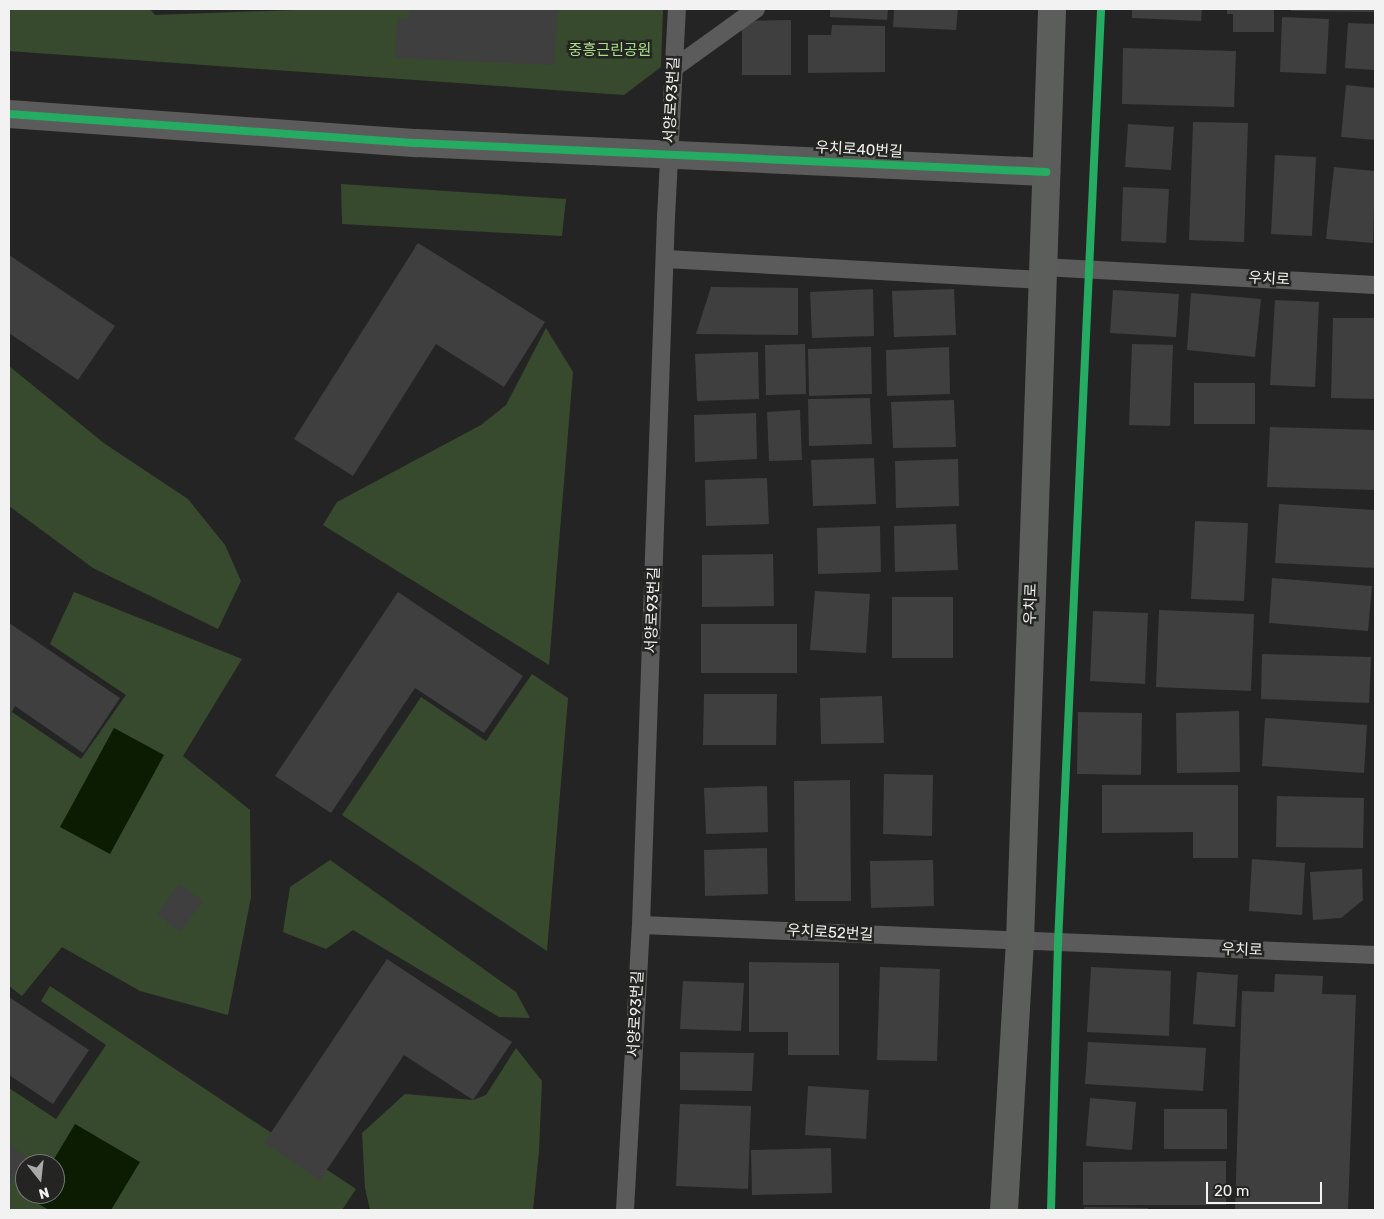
<!DOCTYPE html>
<html>
<head>
<meta charset="utf-8">
<style>
	body { margin:0 }
	#map { position:relative; width:1384px; height:1219px; overflow:hidden; background:#242424; font-family:Rubik,"Noto Sans KR",sans-serif }
	div>[style] { position:absolute }
	.green>* { inset:0; background:#384a2d }
	.water>* { inset:0; background:#0b1c03 }
	.building>* { inset:0; background:#3f3f3f }
	.service>* { height:18px; margin:-9px; padding:0 9px; transform-origin:9px; border-radius:9px; background:#5b5b5b }
	.minor>* { height:28px; margin:-14px; padding:0 14px; transform-origin:14px; border-radius:14px; background:#5b5b5b }
	.secondary>* { height:28px; margin:-14px; padding:0 14px; transform-origin:14px; border-radius:14px; background:#5c5e5b }
	.cycleway>* { height:8px; margin:-4px; padding:0 4px; transform-origin:4px; border-radius:4px; background:#26ab63 }
	span { translate:-50% -50%; white-space:nowrap; text-align:center; line-height:1.15; -webkit-text-stroke:5px #242523; paint-order:stroke }
	.park-label { font-size:15px; color:#a9df87 }
	.street-label { font-size:15px; color:#f1f2f1 }
	.frame { position:absolute; inset:0; border:10px solid #f1f2f1; pointer-events:none }
	.north { position:absolute; left:15px; top:1154px; width:50px; height:50px; box-sizing:border-box; background:#242523; border:1px solid #767775; border-radius:50%; rotate:164deg; font-size:14px; font-weight:700; line-height:20px; text-align:center; color:#f1f2f1 }
	.north::after { content:''; display:block; margin:auto; width:18px; height:22px; background:#a9aaa9; clip-path:polygon(50% 0,100% 100%,50% 72%,0 100%) }
	.scale { position:absolute; left:1206px; top:1182px; width:116px; height:22px; box-sizing:border-box; border:2px solid #f1f2f1; border-top:0; padding-left:6px; font-size:15px; line-height:18px; white-space:nowrap; color:#f1f2f1; -webkit-text-stroke:4px #242523; paint-order:stroke }
</style>
</head>
<body>
<div id="map">
	<div class="green">
		<i style="clip-path:polygon(9px 9px,150px 9px,155px 15px,320px 9px,663px 9px,661px 67px,624px 95px,9px 51px)"></i>
		<i style="clip-path:polygon(341px 184px,566px 199px,562px 236px,342px 224px)"></i>
		<i style="clip-path:polygon(546px 328px,573px 372px,549px 665px,323px 525px,337px 502px,481px 425px,506px 405px)"></i>
		<i style="clip-path:polygon(9px 366px,105px 444px,188px 499px,225px 545px,241px 581px,218px 629px,93px 568px,9px 506px)"></i>
		<i style="clip-path:polygon(74px 592px,242px 659px,183px 756px,250px 810px,251px 897px,228px 1015px,140px 991px,62px 947px,22px 996px,9px 986px,9px 717px,12px 712px,81px 759px,126px 695px,50px 644px)"></i>
		<i style="clip-path:polygon(532px 674px,568px 698px,547px 951px,342px 815px,421px 697px,486px 741px)"></i>
		<i style="clip-path:polygon(330px 860px,516px 992px,530px 1018px,499px 1017px,353px 930px,326px 949px,283px 932px,290px 887px)"></i>
		<i style="clip-path:polygon(evenodd,50px 986px,356px 1189px,342px 1210px,9px 1210px,9px 1088px,56px 1119px,106px 1045px,41px 1001px,50px 986px,25px 1164px,55px 1164px,55px 1194px,25px 1194px,25px 1164px)"></i>
		<i style="clip-path:polygon(516px 1048px,542px 1081px,539px 1151px,533px 1210px,370px 1210px,365px 1188px,362px 1133px,405px 1094px,473px 1100px,486px 1095px)"></i>
	</div>
	<div class="water">
		<i style="clip-path:polygon(114px 728px,164px 755px,110px 854px,60px 827px)"></i>
		<i style="clip-path:polygon(75px 1124px,140px 1162px,111px 1210px,49px 1210px,30px 1199px,33px 1194px,55px 1194px,55px 1164px,51px 1164px)"></i>
	</div>
	<div class="building">
		<i style="clip-path:polygon(409px 9px,557px 9px,554px 65px,395px 58px,398px 18px,409px 18px)"></i>
		<i style="clip-path:polygon(830px 9px,888px 9px,887px 20px,830px 17px)"></i>
		<i style="clip-path:polygon(894px 9px,958px 9px,956px 30px,893px 27px)"></i>
		<i style="clip-path:polygon(1132px 9px,1202px 9px,1201px 21px,1132px 18px)"></i>
		<i style="clip-path:polygon(1227px 9px,1274px 9px,1274px 32px,1233px 32px,1233px 14px,1227px 14px)"></i>
		<i style="clip-path:polygon(1291px 9px,1375px 9px,1375px 12px,1291px 11px)"></i>
		<i style="clip-path:polygon(1282px 17px,1329px 19px,1326px 74px,1280px 72px)"></i>
		<i style="clip-path:polygon(791px 20px,791px 75px,742px 75px,742px 21px)"></i>
		<i style="clip-path:polygon(1348px 23px,1375px 24px,1375px 70px,1345px 68px)"></i>
		<i style="clip-path:polygon(832px 25px,885px 26px,885px 72px,808px 73px,808px 35px,831px 35px)"></i>
		<i style="clip-path:polygon(1123px 48px,1236px 51px,1234px 107px,1122px 104px)"></i>
		<i style="clip-path:polygon(1346px 85px,1375px 88px,1375px 140px,1341px 137px)"></i>
		<i style="clip-path:polygon(1193px 122px,1248px 123px,1244px 242px,1189px 240px)"></i>
		<i style="clip-path:polygon(1128px 124px,1174px 127px,1171px 170px,1125px 167px)"></i>
		<i style="clip-path:polygon(1275px 155px,1316px 157px,1312px 236px,1271px 234px)"></i>
		<i style="clip-path:polygon(1334px 167px,1375px 171px,1373px 243px,1326px 239px)"></i>
		<i style="clip-path:polygon(1123px 187px,1169px 189px,1166px 243px,1121px 241px)"></i>
		<i style="clip-path:polygon(418px 243px,545px 322px,504px 387px,436px 344px,353px 476px,294px 439px)"></i>
		<i style="clip-path:polygon(9px 255px,115px 326px,78px 380px,9px 333px)"></i>
		<i style="clip-path:polygon(711px 287px,798px 288px,798px 335px,696px 334px)"></i>
		<i style="clip-path:polygon(873px 289px,874px 336px,812px 338px,810px 292px)"></i>
		<i style="clip-path:polygon(954px 289px,956px 335px,894px 337px,892px 291px)"></i>
		<i style="clip-path:polygon(1113px 290px,1179px 294px,1176px 337px,1110px 333px)"></i>
		<i style="clip-path:polygon(1191px 293px,1261px 299px,1255px 357px,1187px 350px)"></i>
		<i style="clip-path:polygon(1275px 300px,1319px 302px,1315px 387px,1270px 385px)"></i>
		<i style="clip-path:polygon(1333px 318px,1375px 318px,1375px 399px,1331px 398px)"></i>
		<i style="clip-path:polygon(805px 344px,806px 394px,766px 395px,765px 345px)"></i>
		<i style="clip-path:polygon(1132px 344px,1173px 345px,1170px 426px,1129px 425px)"></i>
		<i style="clip-path:polygon(871px 347px,872px 394px,809px 396px,808px 349px)"></i>
		<i style="clip-path:polygon(949px 347px,950px 394px,887px 396px,886px 350px)"></i>
		<i style="clip-path:polygon(758px 352px,759px 399px,697px 401px,695px 354px)"></i>
		<i style="clip-path:polygon(1194px 383px,1255px 383px,1255px 424px,1194px 424px)"></i>
		<i style="clip-path:polygon(870px 398px,872px 444px,809px 446px,808px 399px)"></i>
		<i style="clip-path:polygon(954px 400px,956px 447px,893px 448px,891px 402px)"></i>
		<i style="clip-path:polygon(800px 410px,802px 460px,769px 461px,767px 412px)"></i>
		<i style="clip-path:polygon(756px 413px,757px 459px,695px 462px,694px 415px)"></i>
		<i style="clip-path:polygon(1270px 427px,1375px 430px,1375px 490px,1267px 487px)"></i>
		<i style="clip-path:polygon(874px 458px,876px 504px,813px 506px,811px 460px)"></i>
		<i style="clip-path:polygon(958px 459px,959px 506px,896px 508px,895px 461px)"></i>
		<i style="clip-path:polygon(767px 478px,769px 524px,706px 526px,705px 480px)"></i>
		<i style="clip-path:polygon(1279px 504px,1375px 510px,1375px 568px,1275px 563px)"></i>
		<i style="clip-path:polygon(1195px 521px,1248px 523px,1244px 601px,1191px 599px)"></i>
		<i style="clip-path:polygon(956px 524px,958px 570px,895px 572px,894px 526px)"></i>
		<i style="clip-path:polygon(880px 526px,881px 572px,818px 574px,817px 528px)"></i>
		<i style="clip-path:polygon(773px 554px,774px 606px,702px 607px,702px 555px)"></i>
		<i style="clip-path:polygon(1272px 578px,1372px 586px,1368px 631px,1269px 623px)"></i>
		<i style="clip-path:polygon(815px 591px,870px 594px,866px 653px,810px 650px)"></i>
		<i style="clip-path:polygon(398px 592px,523px 676px,484px 733px,415px 688px,331px 813px,275px 776px)"></i>
		<i style="clip-path:polygon(892px 597px,953px 597px,953px 658px,892px 658px)"></i>
		<i style="clip-path:polygon(1159px 610px,1254px 614px,1251px 691px,1156px 687px)"></i>
		<i style="clip-path:polygon(1093px 611px,1148px 613px,1145px 684px,1090px 681px)"></i>
		<i style="clip-path:polygon(9px 623px,120px 698px,83px 753px,15px 706px,9px 717px)"></i>
		<i style="clip-path:polygon(701px 624px,797px 624px,797px 673px,701px 673px)"></i>
		<i style="clip-path:polygon(1262px 654px,1371px 657px,1369px 703px,1261px 699px)"></i>
		<i style="clip-path:polygon(704px 694px,777px 694px,776px 745px,703px 745px)"></i>
		<i style="clip-path:polygon(882px 696px,884px 743px,821px 744px,820px 698px)"></i>
		<i style="clip-path:polygon(1239px 711px,1240px 772px,1177px 773px,1176px 713px)"></i>
		<i style="clip-path:polygon(1078px 712px,1142px 713px,1141px 775px,1077px 774px)"></i>
		<i style="clip-path:polygon(1265px 718px,1367px 725px,1364px 773px,1262px 766px)"></i>
		<i style="clip-path:polygon(884px 774px,933px 775px,932px 836px,883px 834px)"></i>
		<i style="clip-path:polygon(850px 780px,851px 901px,795px 901px,794px 781px)"></i>
		<i style="clip-path:polygon(1102px 785px,1238px 785px,1238px 858px,1193px 858px,1193px 832px,1102px 833px)"></i>
		<i style="clip-path:polygon(767px 786px,768px 832px,706px 834px,704px 788px)"></i>
		<i style="clip-path:polygon(1277px 796px,1364px 798px,1363px 848px,1276px 847px)"></i>
		<i style="clip-path:polygon(767px 848px,768px 894px,705px 896px,704px 850px)"></i>
		<i style="clip-path:polygon(1252px 859px,1305px 863px,1302px 915px,1249px 911px)"></i>
		<i style="clip-path:polygon(933px 860px,934px 906px,871px 908px,870px 861px)"></i>
		<i style="clip-path:polygon(1362px 869px,1363px 900px,1341px 918px,1313px 920px,1310px 872px)"></i>
		<i style="clip-path:polygon(179px 884px,203px 901px,180px 932px,157px 914px)"></i>
		<i style="clip-path:polygon(387px 959px,512px 1042px,473px 1100px,404px 1055px,320px 1180px,264px 1143px)"></i>
		<i style="clip-path:polygon(749px 962px,839px 963px,839px 1055px,788px 1055px,788px 1032px,749px 1032px)"></i>
		<i style="clip-path:polygon(880px 967px,940px 969px,937px 1061px,877px 1060px)"></i>
		<i style="clip-path:polygon(1091px 967px,1171px 971px,1169px 1036px,1087px 1032px)"></i>
		<i style="clip-path:polygon(1197px 972px,1238px 975px,1235px 1027px,1193px 1024px)"></i>
		<i style="clip-path:polygon(1275px 974px,1323px 976px,1322px 994px,1356px 995px,1348px 1210px,1235px 1210px,1242px 991px,1274px 992px)"></i>
		<i style="clip-path:polygon(683px 981px,744px 983px,741px 1031px,680px 1029px)"></i>
		<i style="clip-path:polygon(9px 997px,89px 1050px,53px 1104px,9px 1075px)"></i>
		<i style="clip-path:polygon(1088px 1042px,1206px 1048px,1203px 1091px,1085px 1084px)"></i>
		<i style="clip-path:polygon(680px 1052px,754px 1053px,752px 1091px,680px 1090px)"></i>
		<i style="clip-path:polygon(808px 1086px,869px 1090px,866px 1139px,805px 1135px)"></i>
		<i style="clip-path:polygon(1090px 1098px,1136px 1102px,1132px 1150px,1086px 1146px)"></i>
		<i style="clip-path:polygon(680px 1104px,751px 1106px,748px 1189px,676px 1186px)"></i>
		<i style="clip-path:polygon(1164px 1109px,1227px 1109px,1227px 1149px,1164px 1149px)"></i>
		<i style="clip-path:polygon(9px 1145px,27px 1157px,9px 1186px)"></i>
		<i style="clip-path:polygon(831px 1148px,832px 1193px,752px 1195px,751px 1150px)"></i>
		<i style="clip-path:polygon(1226px 1161px,1226px 1205px,1083px 1205px,1083px 1162px)"></i>
		<i style="clip-path:polygon(1084px 1207px,1148px 1208px,1148px 1210px,1084px 1210px)"></i>
	</div>
	<div class="service">
		<i style="left:674px;top:68px;width:101px;rotate:-35.7deg"></i>
		<i style="left:666px;top:259px;width:377px;rotate:3.2deg"></i>
		<i style="left:1043px;top:267px;width:332px;rotate:3.1deg"></i>
		<i style="left:641px;top:925px;width:735px;rotate:2.34deg"></i>
		<i style="left:625px;top:1210px;width:285px;rotate:-86.8deg"></i>
		<i style="left:641px;top:925px;width:708px;rotate:-87.98deg"></i>
		<i style="left:666px;top:217px;width:208px;rotate:-87deg"></i>
	</div>
	<div class="minor">
		<i style="left:9px;top:114px;width:409px;rotate:4.1deg"></i>
		<i style="left:417px;top:143px;width:630px;rotate:2.64deg"></i>
	</div>
	<div class="secondary">
		<i style="left:1004px;top:1210px;width:269px;rotate:-86.6deg"></i>
		<i style="left:1020px;top:941px;width:933px;rotate:-88.03deg"></i>
	</div>
	<div class="cycleway">
		<i style="left:9px;top:114px;width:409px;rotate:4.1deg"></i>
		<i style="left:417px;top:143px;width:630px;rotate:2.64deg"></i>
		<i style="left:1051px;top:1210px;width:267px;rotate:-88.5deg"></i>
		<i style="left:1058px;top:943px;width:935px;rotate:-87.36deg"></i>
	</div>
	<div class="park-label">
		<span style="left:610px;top:51px">중흥근린공원</span>
	</div>
	<div class="street-label">
		<span style="left:672px;top:100px;rotate:-87deg">서양로93번길</span>
		<span style="left:859px;top:150px;rotate:3deg">우치로40번길</span>
		<span style="left:1269px;top:279px;rotate:3deg">우치로</span>
		<span style="left:1031px;top:604px;rotate:-88deg">우치로</span>
		<span style="left:653px;top:610px;rotate:-88deg">서양로93번길</span>
		<span style="left:830px;top:933px;rotate:3deg">우치로52번길</span>
		<span style="left:1242px;top:950px;rotate:2deg">우치로</span>
		<span style="left:636px;top:1014px;rotate:-87deg">서양로93번길</span>
	</div>
	<div class="frame"></div>
	<div class="north">N</div>
	<div class="scale">20 m</div>
</div>
</body>
</html>
